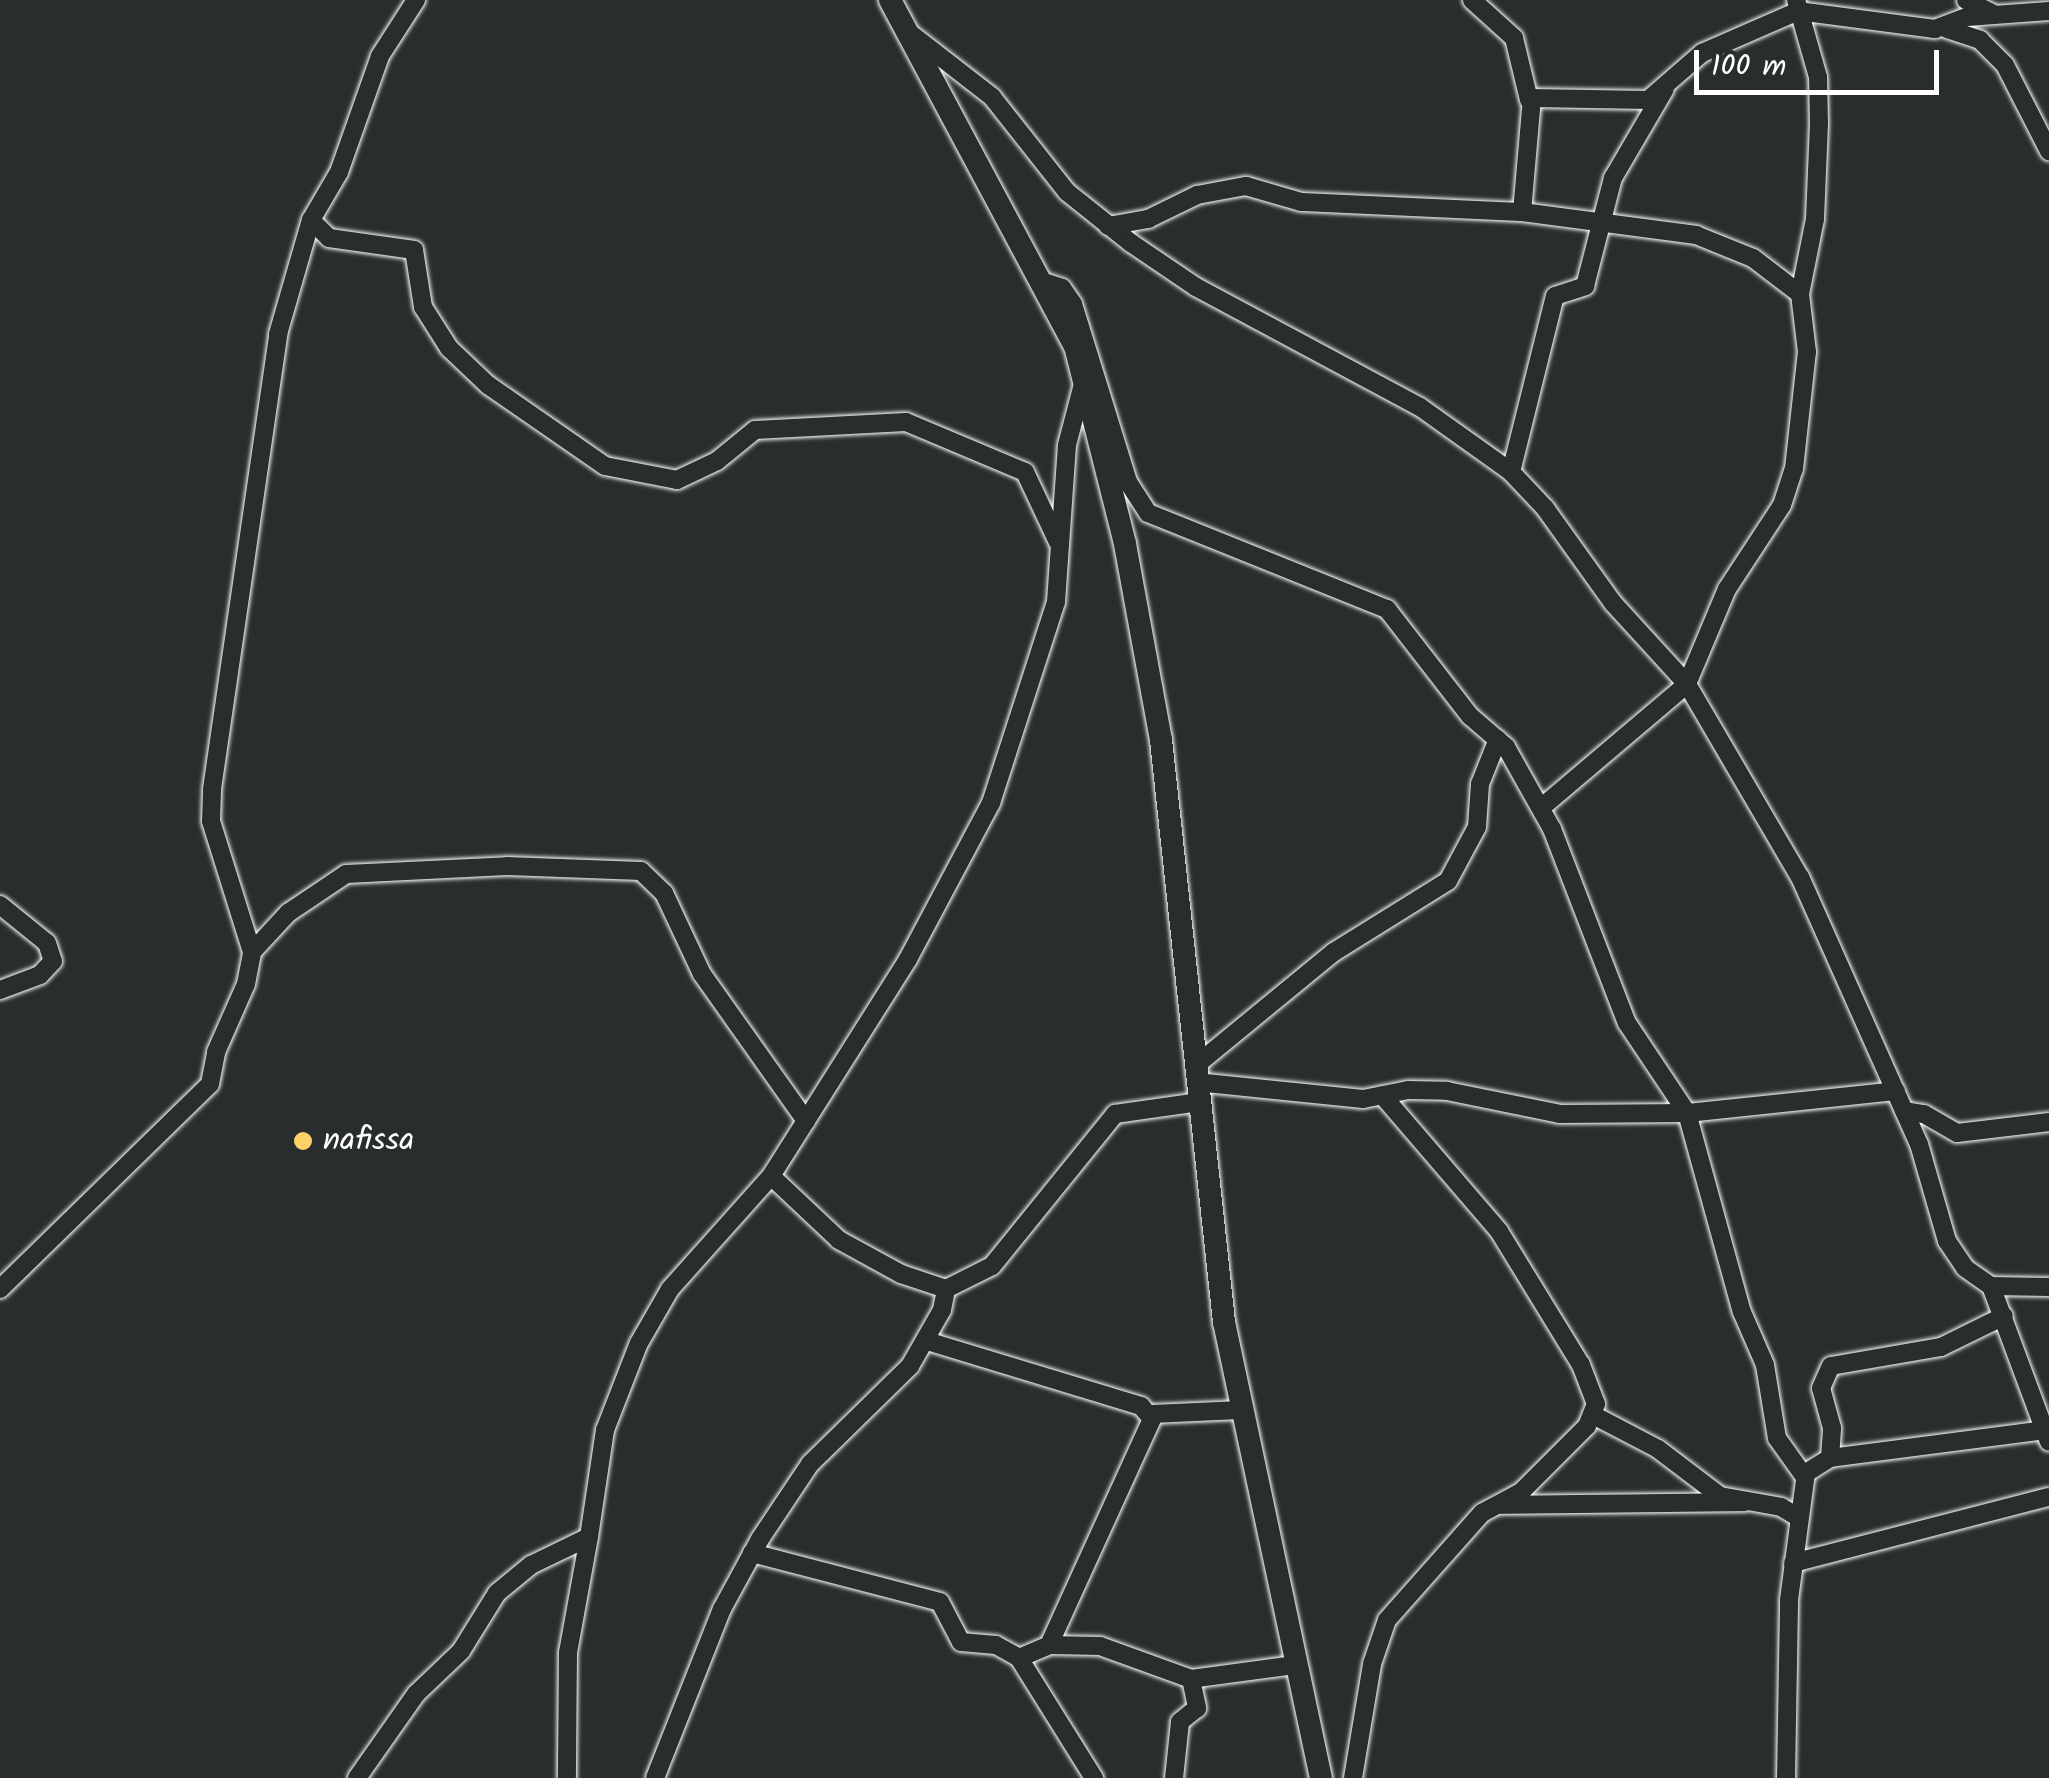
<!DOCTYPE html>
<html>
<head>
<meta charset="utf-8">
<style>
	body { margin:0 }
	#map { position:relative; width:2049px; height:1778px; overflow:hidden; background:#2a2d2e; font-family:Kalam,sans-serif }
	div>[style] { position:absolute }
	.roads { filter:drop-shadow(0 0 2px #fff) drop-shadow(0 0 2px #fff) }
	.minor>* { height:18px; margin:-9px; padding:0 9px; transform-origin:9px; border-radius:9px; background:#2a2d2e }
	.tertiary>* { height:22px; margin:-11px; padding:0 11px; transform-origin:11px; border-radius:11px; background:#2a2d2e }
	.dots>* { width:28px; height:28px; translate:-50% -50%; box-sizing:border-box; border:5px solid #2a2d2e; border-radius:50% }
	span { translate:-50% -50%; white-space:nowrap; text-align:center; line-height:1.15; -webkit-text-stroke:8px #2a2d2e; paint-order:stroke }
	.poi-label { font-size:32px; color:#fff }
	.left { translate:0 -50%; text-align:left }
	.scale { position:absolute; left:1694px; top:50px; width:245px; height:45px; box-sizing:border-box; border:5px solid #fff; border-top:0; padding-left:12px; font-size:30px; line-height:35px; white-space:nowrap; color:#fff; -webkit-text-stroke:8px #2a2d2e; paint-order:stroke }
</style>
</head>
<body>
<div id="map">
	<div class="roads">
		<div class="minor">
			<i style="left:1472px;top:0;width:57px;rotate:42.1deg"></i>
			<i style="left:1514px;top:38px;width:64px;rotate:76.4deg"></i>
			<i style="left:1966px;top:0;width:30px;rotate:27deg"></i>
			<i style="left:1947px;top:29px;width:35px;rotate:18deg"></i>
			<i style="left:1980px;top:40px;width:35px;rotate:45deg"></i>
			<i style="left:2005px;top:65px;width:97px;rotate:62.9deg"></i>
			<i style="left:907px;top:31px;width:108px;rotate:37.8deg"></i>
			<i style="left:992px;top:97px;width:121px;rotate:51.7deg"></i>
			<i style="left:1067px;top:192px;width:82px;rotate:38.6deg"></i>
			<i style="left:1131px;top:243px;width:78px;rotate:34.1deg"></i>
			<i style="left:1196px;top:287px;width:254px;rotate:28.2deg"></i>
			<i style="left:1420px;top:407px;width:112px;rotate:35.5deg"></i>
			<i style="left:1511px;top:472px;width:50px;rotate:46.6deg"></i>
			<i style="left:1545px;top:508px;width:117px;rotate:54.4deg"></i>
			<i style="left:1613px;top:603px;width:110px;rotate:47.6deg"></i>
			<i style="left:1687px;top:684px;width:224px;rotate:59.7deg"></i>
			<i style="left:1800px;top:877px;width:292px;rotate:66deg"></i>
			<i style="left:1919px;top:1144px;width:101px;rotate:73.9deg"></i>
			<i style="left:1947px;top:1241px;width:32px;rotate:56deg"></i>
			<i style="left:1965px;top:1268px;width:32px;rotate:35deg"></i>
			<i style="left:1991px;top:1286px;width:166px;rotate:69.6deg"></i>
			<i style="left:1522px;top:212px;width:176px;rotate:7.5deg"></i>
			<i style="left:1696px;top:235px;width:61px;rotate:22deg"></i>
			<i style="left:1753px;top:258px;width:59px;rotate:37.5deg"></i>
			<i style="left:311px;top:220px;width:25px;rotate:45deg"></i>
			<i style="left:329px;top:238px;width:86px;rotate:8deg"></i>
			<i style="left:414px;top:250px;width:58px;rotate:81deg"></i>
			<i style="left:423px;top:307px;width:49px;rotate:57.6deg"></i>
			<i style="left:449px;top:348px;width:54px;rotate:43.5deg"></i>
			<i style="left:488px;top:385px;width:142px;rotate:34.7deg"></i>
			<i style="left:605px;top:466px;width:73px;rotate:11deg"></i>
			<i style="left:677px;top:480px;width:44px;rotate:-25.4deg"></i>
			<i style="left:717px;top:461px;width:49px;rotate:-39.2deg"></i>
			<i style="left:755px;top:430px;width:151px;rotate:-3deg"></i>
			<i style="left:906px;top:422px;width:129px;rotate:22.8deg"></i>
			<i style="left:1025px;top:472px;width:77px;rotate:64.8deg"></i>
			<i style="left:1108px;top:226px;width:41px;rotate:-9.9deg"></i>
			<i style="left:1148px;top:219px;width:55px;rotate:-26.1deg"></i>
			<i style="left:1197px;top:195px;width:50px;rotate:-10.4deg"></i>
			<i style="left:1246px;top:186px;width:57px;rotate:16.2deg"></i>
			<i style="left:1301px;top:202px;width:221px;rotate:2.6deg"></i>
			<i style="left:1522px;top:212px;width:114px;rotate:-85deg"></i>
			<i style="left:1532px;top:98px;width:116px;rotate:1deg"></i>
			<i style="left:1648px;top:100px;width:72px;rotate:-41deg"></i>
			<i style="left:1702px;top:53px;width:105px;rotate:-23.6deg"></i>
			<i style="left:1798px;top:11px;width:138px;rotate:7.5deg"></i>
			<i style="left:1935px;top:29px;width:34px;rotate:-21deg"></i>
			<i style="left:1967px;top:17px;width:82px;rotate:-4.2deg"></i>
			<i style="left:1044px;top:282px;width:19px;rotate:18deg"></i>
			<i style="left:1062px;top:288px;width:19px;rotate:55deg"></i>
			<i style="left:1073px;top:304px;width:186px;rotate:72.8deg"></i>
			<i style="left:1128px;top:482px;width:37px;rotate:57deg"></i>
			<i style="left:1148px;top:513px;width:258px;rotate:21.9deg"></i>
			<i style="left:1387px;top:609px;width:135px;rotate:52.2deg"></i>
			<i style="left:1470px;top:716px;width:48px;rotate:40.7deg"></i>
			<i style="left:1506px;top:747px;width:94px;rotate:60.7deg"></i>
			<i style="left:1552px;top:829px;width:208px;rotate:68.9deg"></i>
			<i style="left:1627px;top:1023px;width:108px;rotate:56.3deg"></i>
			<i style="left:1687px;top:1113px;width:210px;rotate:-6deg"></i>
			<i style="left:1511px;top:472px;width:181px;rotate:-76deg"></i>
			<i style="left:1555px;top:296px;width:32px;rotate:-18deg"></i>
			<i style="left:1585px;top:286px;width:112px;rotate:-75.5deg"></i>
			<i style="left:1613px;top:178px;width:103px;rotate:-59.7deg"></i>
			<i style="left:1542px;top:807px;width:190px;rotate:-40.3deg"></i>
			<i style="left:1687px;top:684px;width:103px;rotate:-67.2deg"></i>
			<i style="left:1727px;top:589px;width:100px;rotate:-56.8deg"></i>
			<i style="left:1782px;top:505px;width:38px;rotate:-72deg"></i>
			<i style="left:1794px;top:469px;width:118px;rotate:-83.7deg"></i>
			<i style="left:1807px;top:352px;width:58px;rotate:-96.9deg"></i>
			<i style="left:1800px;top:294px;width:76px;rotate:-78.7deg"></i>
			<i style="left:1815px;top:219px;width:96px;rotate:-87.6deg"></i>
			<i style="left:1819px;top:123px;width:46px;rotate:-91.2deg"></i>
			<i style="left:1818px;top:77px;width:80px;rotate:-105.9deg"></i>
			<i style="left:0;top:905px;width:60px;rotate:39deg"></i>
			<i style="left:47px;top:943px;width:19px;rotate:72deg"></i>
			<i style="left:53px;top:961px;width:19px;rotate:133deg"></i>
			<i style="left:40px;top:975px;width:43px;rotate:159.4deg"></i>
			<i style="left:252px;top:952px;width:53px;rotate:-47.3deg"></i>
			<i style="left:288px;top:913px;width:70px;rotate:-33.9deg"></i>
			<i style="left:346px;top:874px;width:161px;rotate:-2.8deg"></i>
			<i style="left:507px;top:866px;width:134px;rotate:2.1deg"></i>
			<i style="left:641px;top:871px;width:32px;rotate:44deg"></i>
			<i style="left:664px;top:893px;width:89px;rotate:64.9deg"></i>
			<i style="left:702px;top:974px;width:180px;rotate:54.7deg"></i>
			<i style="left:1195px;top:1066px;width:180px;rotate:-39.4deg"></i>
			<i style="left:1334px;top:952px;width:134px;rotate:-31.9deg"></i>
			<i style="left:1448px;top:881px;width:61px;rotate:-61.8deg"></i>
			<i style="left:1477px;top:827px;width:43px;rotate:-86deg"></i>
			<i style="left:1480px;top:784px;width:48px;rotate:-68.2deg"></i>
			<i style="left:1196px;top:1082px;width:168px;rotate:5.8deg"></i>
			<i style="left:1363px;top:1099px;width:46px;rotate:-11.3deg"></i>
			<i style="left:1408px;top:1090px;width:39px;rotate:1deg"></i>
			<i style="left:1447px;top:1091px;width:115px;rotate:11.5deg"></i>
			<i style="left:1560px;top:1114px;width:127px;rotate:-0.5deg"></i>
			<i style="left:1687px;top:1113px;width:206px;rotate:74.6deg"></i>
			<i style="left:1742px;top:1312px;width:58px;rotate:66.5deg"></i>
			<i style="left:1765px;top:1365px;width:74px;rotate:80.7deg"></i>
			<i style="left:1777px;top:1438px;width:47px;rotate:54.6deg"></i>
			<i style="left:1904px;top:1111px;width:20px;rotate:9deg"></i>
			<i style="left:1924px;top:1114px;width:38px;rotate:30deg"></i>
			<i style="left:1957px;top:1133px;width:93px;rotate:-6.8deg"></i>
			<i style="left:1991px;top:1286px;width:58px;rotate:1deg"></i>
			<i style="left:0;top:1289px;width:293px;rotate:-44.3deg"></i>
			<i style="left:210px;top:1084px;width:33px;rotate:-79deg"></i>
			<i style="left:216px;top:1052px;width:74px;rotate:-66.2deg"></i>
			<i style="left:246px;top:984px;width:33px;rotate:-79deg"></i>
			<i style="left:252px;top:952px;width:137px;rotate:-107.4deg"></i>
			<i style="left:211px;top:821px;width:32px;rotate:-88deg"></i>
			<i style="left:212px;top:789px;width:460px;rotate:-81.7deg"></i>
			<i style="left:278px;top:334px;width:119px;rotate:-73.9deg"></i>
			<i style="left:311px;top:220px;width:56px;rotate:-59.7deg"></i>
			<i style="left:339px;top:172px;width:123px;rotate:-70.5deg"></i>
			<i style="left:380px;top:56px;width:67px;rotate:-57.3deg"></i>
			<i style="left:946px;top:1289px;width:51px;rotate:-26.6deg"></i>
			<i style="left:992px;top:1266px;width:196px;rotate:-51deg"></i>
			<i style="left:1115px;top:1114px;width:85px;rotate:-8.1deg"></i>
			<i style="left:927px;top:1341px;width:224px;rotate:16.9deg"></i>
			<i style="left:1141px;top:1406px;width:17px;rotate:50deg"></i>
			<i style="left:1152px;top:1419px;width:248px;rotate:114.5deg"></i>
			<i style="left:1150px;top:1414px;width:92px;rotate:-2.5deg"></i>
			<i style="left:1595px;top:1416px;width:71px;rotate:27.6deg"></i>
			<i style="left:1658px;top:1449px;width:78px;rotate:37.2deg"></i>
			<i style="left:1720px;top:1496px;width:62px;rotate:10.2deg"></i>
			<i style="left:1781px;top:1507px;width:21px;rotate:31deg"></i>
			<i style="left:1830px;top:1458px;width:30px;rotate:-86deg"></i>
			<i style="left:1832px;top:1428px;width:41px;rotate:-105.4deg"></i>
			<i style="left:1821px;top:1388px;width:24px;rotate:-66deg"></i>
			<i style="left:1831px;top:1366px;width:112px;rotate:-9.8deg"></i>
			<i style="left:1941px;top:1347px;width:70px;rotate:-26.2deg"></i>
			<i style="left:1499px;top:1505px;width:246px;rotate:-0.7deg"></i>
			<i style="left:589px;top:1537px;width:108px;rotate:-81.5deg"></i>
			<i style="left:605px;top:1430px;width:93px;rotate:-68.7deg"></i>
			<i style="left:639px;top:1343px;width:62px;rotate:-60.1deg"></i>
			<i style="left:670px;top:1289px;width:152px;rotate:-48.2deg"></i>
			<i style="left:752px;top:1553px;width:194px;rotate:14.6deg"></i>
			<i style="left:940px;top:1602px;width:45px;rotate:62.3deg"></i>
			<i style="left:961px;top:1642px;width:35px;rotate:5deg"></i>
			<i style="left:996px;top:1645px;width:26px;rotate:29deg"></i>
			<i style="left:1019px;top:1658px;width:142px;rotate:58deg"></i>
			<i style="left:1793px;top:1563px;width:264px;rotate:-14.5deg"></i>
			<i style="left:1019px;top:1658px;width:33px;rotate:-23deg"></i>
			<i style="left:1049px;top:1645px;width:51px;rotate:1.1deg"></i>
			<i style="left:1100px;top:1646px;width:97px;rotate:19.9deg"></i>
			<i style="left:1191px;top:1679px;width:30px;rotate:78deg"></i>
			<i style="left:1197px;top:1708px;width:22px;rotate:141deg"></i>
			<i style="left:1180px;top:1722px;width:56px;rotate:96.1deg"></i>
			<i style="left:1191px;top:1679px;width:105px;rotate:-7.7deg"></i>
			<i style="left:357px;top:1778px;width:103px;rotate:-54.9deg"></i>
			<i style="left:416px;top:1694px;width:62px;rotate:-43.7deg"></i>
			<i style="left:461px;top:1651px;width:68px;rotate:-58.2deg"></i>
			<i style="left:497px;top:1593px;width:44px;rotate:-39.5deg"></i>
			<i style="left:531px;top:1565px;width:64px;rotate:-25.8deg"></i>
			<i style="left:589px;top:1537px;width:117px;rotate:100.3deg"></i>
			<i style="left:568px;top:1652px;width:126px;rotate:90.5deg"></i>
			<i style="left:655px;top:1778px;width:182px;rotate:-68.4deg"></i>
			<i style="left:722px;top:1609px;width:80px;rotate:-61.5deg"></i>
			<i style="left:760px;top:1539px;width:90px;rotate:-56.3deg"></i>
			<i style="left:810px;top:1464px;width:140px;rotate:-44.4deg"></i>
			<i style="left:910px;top:1366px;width:64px;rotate:-60.3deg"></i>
			<i style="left:942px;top:1310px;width:21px;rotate:-79deg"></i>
			<i style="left:946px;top:1289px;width:47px;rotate:-161.6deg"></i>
			<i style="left:901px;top:1274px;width:71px;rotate:-151.3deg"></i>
			<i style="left:839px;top:1240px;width:93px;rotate:-136.7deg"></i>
			<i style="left:771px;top:1176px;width:257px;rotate:-57.7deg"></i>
			<i style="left:908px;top:959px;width:177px;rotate:-62deg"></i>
			<i style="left:991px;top:803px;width:211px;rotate:-72.1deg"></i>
			<i style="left:1056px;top:602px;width:157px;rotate:-86deg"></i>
			<i style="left:1067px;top:445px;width:63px;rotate:-75.3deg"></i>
			<i style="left:1353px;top:1778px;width:116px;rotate:-80.5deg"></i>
			<i style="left:1372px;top:1664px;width:46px;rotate:-71.2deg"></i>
			<i style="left:1387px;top:1620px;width:143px;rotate:-48.4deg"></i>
			<i style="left:1482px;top:1513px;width:44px;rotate:-28.3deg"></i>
			<i style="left:1521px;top:1492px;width:93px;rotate:-45deg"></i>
			<i style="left:1587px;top:1426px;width:24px;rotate:-68deg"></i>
			<i style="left:1596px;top:1404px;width:42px;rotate:-111deg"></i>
			<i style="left:1581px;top:1365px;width:157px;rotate:-121.5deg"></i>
			<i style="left:1499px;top:1231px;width:179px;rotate:-130.7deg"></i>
			<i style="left:1786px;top:1778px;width:178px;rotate:-89deg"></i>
			<i style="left:1789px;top:1600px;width:128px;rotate:-82.4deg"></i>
			<i style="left:1806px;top:1473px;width:28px;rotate:-32deg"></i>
			<i style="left:1830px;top:1458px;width:218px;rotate:-7.4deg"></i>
		</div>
		<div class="tertiary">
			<i style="left:890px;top:0;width:392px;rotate:61.9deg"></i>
			<i style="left:1075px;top:346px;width:204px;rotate:75.8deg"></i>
			<i style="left:1125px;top:544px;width:199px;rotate:79.6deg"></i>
			<i style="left:1161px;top:740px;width:585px;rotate:83.82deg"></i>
			<i style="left:1224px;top:1322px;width:466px;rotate:78deg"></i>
		</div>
	</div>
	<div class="dots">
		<i style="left:303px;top:1141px;background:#ffd166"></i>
	</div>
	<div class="poi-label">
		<span class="left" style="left:323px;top:1141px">nafissa</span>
	</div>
	<div class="scale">100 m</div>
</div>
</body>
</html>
